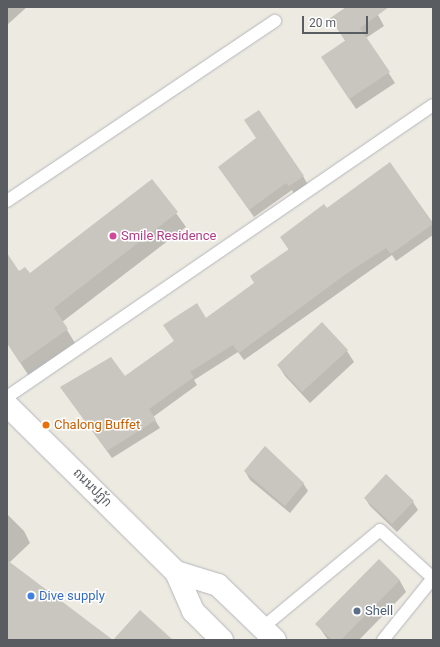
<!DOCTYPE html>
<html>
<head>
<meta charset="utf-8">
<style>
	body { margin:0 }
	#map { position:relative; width:440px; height:647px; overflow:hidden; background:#edeae1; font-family:Roboto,Sarabun,sans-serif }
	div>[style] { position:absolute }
	.shadow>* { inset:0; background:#0003 }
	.building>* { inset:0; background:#c9c6c0 }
	.roads { filter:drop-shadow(0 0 1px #b4b7bc) drop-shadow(0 0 1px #b4b7bc) }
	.lane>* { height:12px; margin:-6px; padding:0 6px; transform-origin:6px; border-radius:6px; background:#fff }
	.secondary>* { height:22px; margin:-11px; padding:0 11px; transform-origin:11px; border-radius:11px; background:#fff }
	.dots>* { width:11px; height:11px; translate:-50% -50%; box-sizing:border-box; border:2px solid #fff; border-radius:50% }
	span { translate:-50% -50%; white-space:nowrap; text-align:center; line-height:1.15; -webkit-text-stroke:3px #fff; paint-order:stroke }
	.hotel-label { font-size:13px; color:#b23c85 }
	.left { translate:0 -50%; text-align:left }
	.food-label { font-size:13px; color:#c56008 }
	.street-label { font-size:13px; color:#595d62 }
	.shop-label { font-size:13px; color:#366cbe }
	.service-label { font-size:13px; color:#4e5e75 }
	.frame { position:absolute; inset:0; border:8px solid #595d62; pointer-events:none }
	.scale { position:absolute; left:302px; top:16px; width:66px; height:18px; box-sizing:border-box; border:2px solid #595d62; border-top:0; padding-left:5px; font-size:12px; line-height:14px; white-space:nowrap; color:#595d62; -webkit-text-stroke:3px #fff; paint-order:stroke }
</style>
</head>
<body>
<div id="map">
	<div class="shadow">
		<i style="clip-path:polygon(7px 7px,27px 7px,8px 24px)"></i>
		<i style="clip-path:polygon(347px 7px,372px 7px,378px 15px,384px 26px,366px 38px,395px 83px,356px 109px,329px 68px,346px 42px,331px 19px)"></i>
		<i style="clip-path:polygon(257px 139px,303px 176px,308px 185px,294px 194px,292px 190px,254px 217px,219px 167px)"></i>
		<i style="clip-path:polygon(390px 163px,433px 223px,433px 235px,396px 261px,392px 255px,244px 360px,238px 352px,194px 380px,197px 385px,153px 417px,160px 428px,112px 458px,61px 388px,124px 377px,255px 283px,289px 250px,281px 238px,326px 209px)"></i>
		<i style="clip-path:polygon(152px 180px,186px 227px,62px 322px,75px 343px,29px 376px,7px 343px,7px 255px,19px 272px,30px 275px)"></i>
		<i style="clip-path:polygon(347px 351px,354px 362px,310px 403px,285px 376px,278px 365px)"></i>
		<i style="clip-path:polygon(245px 471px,303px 483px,308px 491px,290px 513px,250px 480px)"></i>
		<i style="clip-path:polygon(386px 476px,413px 502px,418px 510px,397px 532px,370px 506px,365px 498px)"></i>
		<i style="clip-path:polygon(7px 514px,24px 531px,30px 543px,9px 563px,111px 640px,7px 640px)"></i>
		<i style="clip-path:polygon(379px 560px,400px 581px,406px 592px,359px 640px,328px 640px,317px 624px)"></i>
	</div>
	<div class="building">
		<i style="clip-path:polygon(346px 7px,389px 7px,360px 28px,390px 72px,349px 99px,321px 57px,346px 40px,329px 19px)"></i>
		<i style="clip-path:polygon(259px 110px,304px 176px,289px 186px,286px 183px,249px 210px,218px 167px,256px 138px,244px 120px)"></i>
		<i style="clip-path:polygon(390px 162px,433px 224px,391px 254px,386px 248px,346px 274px,239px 353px,233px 345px,190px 372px,194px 377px,149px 409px,156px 420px,107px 451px,60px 387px,111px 357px,125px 376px,174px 341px,163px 325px,197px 303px,206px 318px,254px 283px,250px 276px,289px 249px,280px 237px,324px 204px,327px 208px)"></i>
		<i style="clip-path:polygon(152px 179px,178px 212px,54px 308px,68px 329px,20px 363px,7px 343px,7px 253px,19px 271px,25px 267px,30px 273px)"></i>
		<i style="clip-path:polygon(322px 322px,348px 350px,302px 392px,277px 365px)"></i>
		<i style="clip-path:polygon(265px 446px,304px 483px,285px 506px,244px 471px)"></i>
		<i style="clip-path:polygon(386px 474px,414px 501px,392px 524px,364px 498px)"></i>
		<i style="clip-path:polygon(379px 559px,400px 580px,341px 640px,332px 640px,315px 624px)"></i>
		<i style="clip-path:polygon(7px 560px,113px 640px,140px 610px,173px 640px,7px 640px)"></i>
	</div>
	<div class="roads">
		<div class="lane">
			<i style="left:7px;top:201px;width:323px;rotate:-33.9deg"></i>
			<i style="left:7px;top:397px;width:516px;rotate:-34.43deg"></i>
			<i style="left:262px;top:628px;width:153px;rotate:-39.7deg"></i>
			<i style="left:380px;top:530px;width:72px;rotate:42.2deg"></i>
			<i style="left:383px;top:640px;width:80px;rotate:-51.1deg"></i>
		</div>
		<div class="secondary">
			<i style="left:7px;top:405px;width:238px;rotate:44.7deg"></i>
			<i style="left:176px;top:572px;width:43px;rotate:66.4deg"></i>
			<i style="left:193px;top:611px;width:41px;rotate:45deg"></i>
			<i style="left:176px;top:572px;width:44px;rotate:17.2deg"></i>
			<i style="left:218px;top:585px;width:79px;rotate:44deg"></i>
		</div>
	</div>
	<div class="dots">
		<i style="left:113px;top:236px;background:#d1479c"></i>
		<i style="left:46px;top:425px;background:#e8710a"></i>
		<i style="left:31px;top:596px;background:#3f7fe0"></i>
		<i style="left:357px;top:611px;background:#5c6f8a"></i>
	</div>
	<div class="hotel-label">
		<span class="left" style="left:121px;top:236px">Smile Residence</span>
	</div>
	<div class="food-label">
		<span class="left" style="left:54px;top:425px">Chalong Buffet</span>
	</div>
	<div class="street-label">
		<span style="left:92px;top:488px;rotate:45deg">ถนนปฏัก</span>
	</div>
	<div class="shop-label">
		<span class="left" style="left:39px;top:596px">Dive supply</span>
	</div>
	<div class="service-label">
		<span class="left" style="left:365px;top:611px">Shell</span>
	</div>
	<div class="frame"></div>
	<div class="scale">20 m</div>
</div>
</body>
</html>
